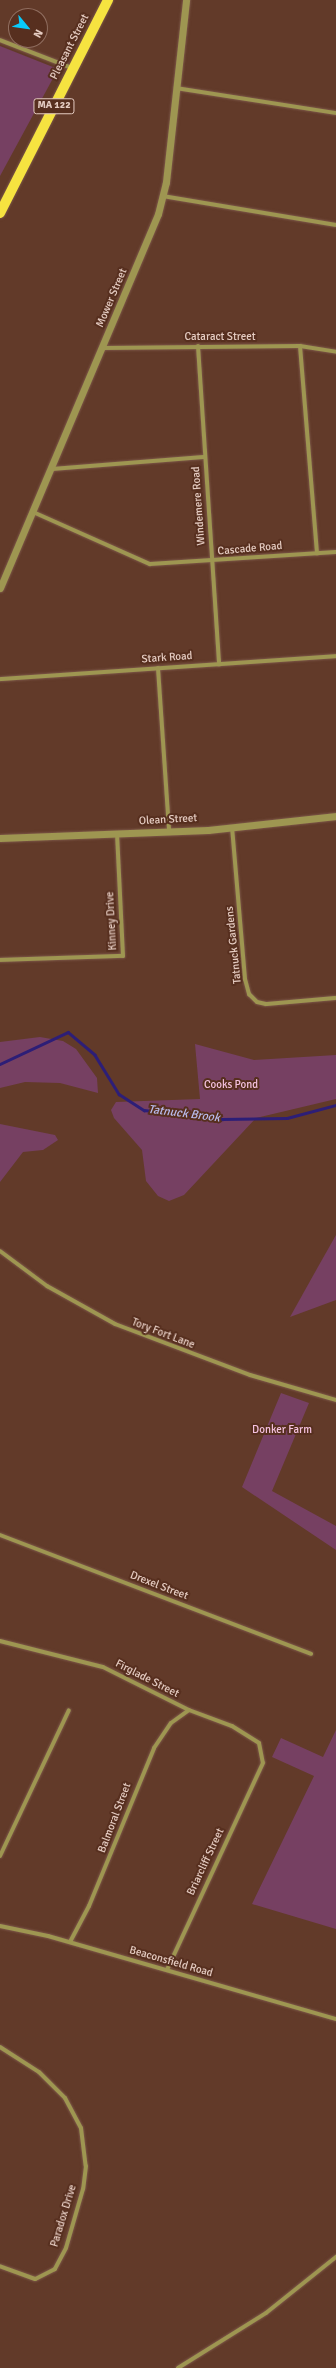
<!DOCTYPE html>
<html>
<head>
<meta charset="utf-8">
<style>
	body { margin:0 }
	#map { position:relative; width:336px; height:2368px; overflow:hidden; background:#623a29; font-family:Signika,sans-serif }
	div>[style] { position:absolute }
	.green>* { inset:0; background:#764062 }
	.stream>* { height:2.5px; margin:-1.25px; padding:0 1.25px; transform-origin:1.25px; border-radius:1.25px; background:#2d1e77 }
	.roads { filter:drop-shadow(0 0 1px #7c5748) drop-shadow(0 0 1px #7c5748) }
	.minor>* { height:4px; margin:-2px; padding:0 2px; transform-origin:2px; border-radius:2px; background:#9e9651 }
	.tertiary>* { height:7px; margin:-3.5px; padding:0 3.5px; transform-origin:3.5px; border-radius:3.5px; background:#9e9651 }
	.primary>* { height:10px; margin:-5px; padding:0 5px; transform-origin:5px; border-radius:5px; background:#f6e340 }
	span { translate:-50% -50%; white-space:nowrap; text-align:center; line-height:1.15; -webkit-text-stroke:4px #572f1f; paint-order:stroke }
	.shield-label span { padding:1px 3px; background:#572f1f; border:1px solid; border-radius:3px; -webkit-text-stroke-width:0 }
	.shield-label { font-size:10px; color:#e5ccc2; font-weight:700 }
	.street-label { font-size:11px; color:#e5ccc2 }
	.park-label { font-size:11px; color:#f4c1df }
	.water-label { font-size:12px; color:#b9bbec; font-style:italic }
	.north { position:absolute; left:8px; top:8px; width:40px; height:40px; box-sizing:border-box; background:#572f1f; border:1px solid #906e60; border-radius:50%; rotate:119deg; font-size:11px; font-weight:700; line-height:16px; text-align:center; color:#e5ccc2 }
	.north::after { content:''; display:block; margin:auto; width:14px; height:18px; background:#09cafa; clip-path:polygon(50% 0,100% 100%,50% 72%,0 100%) }
</style>
</head>
<body>
<div id="map">
	<div class="green">
		<i style="clip-path:polygon(0 46px,58px 69px,0 176px)"></i>
		<i style="clip-path:polygon(40px 1037px,63px 1041px,76px 1049px,97px 1078px,98px 1093px,60px 1083px,25px 1082px,0 1088px,0 1042px)"></i>
		<i style="clip-path:polygon(195px 1044px,254px 1060px,336px 1055px,336px 1099px,256px 1118px,184px 1195px,169px 1201px,158px 1196px,146px 1181px,142px 1150px,114px 1118px,111px 1110px,116px 1102px,200px 1099px)"></i>
		<i style="clip-path:polygon(0 1124px,55px 1135px,58px 1140px,43px 1150px,23px 1152px,0 1182px)"></i>
		<i style="clip-path:polygon(336px 1235px,336px 1300px,290px 1317px,314px 1274px)"></i>
		<i style="clip-path:polygon(281px 1393px,309px 1403px,272px 1491px,336px 1526px,336px 1550px,242px 1487px)"></i>
		<i style="clip-path:polygon(336px 1730px,336px 1929px,252px 1904px,314px 1776px,272px 1757px,281px 1738px,323px 1757px)"></i>
	</div>
	<div class="stream">
		<i style="left:0;top:1064px;width:75px;rotate:-25.2deg"></i>
		<i style="left:68px;top:1032px;width:35px;rotate:40deg"></i>
		<i style="left:95px;top:1055px;width:46px;rotate:58.4deg"></i>
		<i style="left:119px;top:1094px;width:30px;rotate:33deg"></i>
		<i style="left:144px;top:1110px;width:79px;rotate:6.6deg"></i>
		<i style="left:222px;top:1119px;width:65px;rotate:-0.9deg"></i>
		<i style="left:287px;top:1118px;width:51px;rotate:-14.9deg"></i>
	</div>
	<div class="roads">
		<div class="minor">
			<i style="left:0;top:40px;width:77px;rotate:21.3deg"></i>
			<i style="left:176px;top:88px;width:162px;rotate:8.9deg"></i>
			<i style="left:163px;top:196px;width:175px;rotate:9.5deg"></i>
			<i style="left:198px;top:346px;width:319px;rotate:86.2deg"></i>
			<i style="left:300px;top:346px;width:208px;rotate:85.3deg"></i>
			<i style="left:103px;top:348px;width:197px;rotate:-0.6deg"></i>
			<i style="left:300px;top:346px;width:36px;rotate:9deg"></i>
			<i style="left:51px;top:469px;width:154px;rotate:-4.5deg"></i>
			<i style="left:33px;top:512px;width:128px;rotate:24deg"></i>
			<i style="left:150px;top:564px;width:186px;rotate:-3.7deg"></i>
			<i style="left:158px;top:668px;width:163px;rotate:86.1deg"></i>
			<i style="left:0;top:679px;width:337px;rotate:-3.9deg"></i>
			<i style="left:232px;top:827px;width:153px;rotate:85.1deg"></i>
			<i style="left:245px;top:979px;width:16px;rotate:75deg"></i>
			<i style="left:249px;top:994px;width:11px;rotate:45deg"></i>
			<i style="left:257px;top:1002px;width:9px;rotate:13deg"></i>
			<i style="left:266px;top:1004px;width:70px;rotate:-4.9deg"></i>
			<i style="left:0;top:960px;width:123px;rotate:-1.9deg"></i>
			<i style="left:123px;top:956px;width:122px;rotate:-92.8deg"></i>
			<i style="left:0;top:1251px;width:59px;rotate:36.7deg"></i>
			<i style="left:47px;top:1286px;width:78px;rotate:29.2deg"></i>
			<i style="left:115px;top:1324px;width:144px;rotate:20.7deg"></i>
			<i style="left:250px;top:1375px;width:90px;rotate:16.2deg"></i>
			<i style="left:0;top:1535px;width:333px;rotate:20.9deg"></i>
			<i style="left:0;top:1641px;width:106px;rotate:14.2deg"></i>
			<i style="left:103px;top:1667px;width:96px;rotate:26.6deg"></i>
			<i style="left:189px;top:1710px;width:46px;rotate:20.4deg"></i>
			<i style="left:232px;top:1726px;width:32px;rotate:32deg"></i>
			<i style="left:259px;top:1743px;width:20px;rotate:79deg"></i>
			<i style="left:263px;top:1763px;width:228px;rotate:114.9deg"></i>
			<i style="left:0;top:1856px;width:161px;rotate:-64.7deg"></i>
			<i style="left:0;top:1926px;width:49px;rotate:11.8deg"></i>
			<i style="left:48px;top:1936px;width:300px;rotate:16.1deg"></i>
			<i style="left:70px;top:1942px;width:41px;rotate:-62.2deg"></i>
			<i style="left:89px;top:1906px;width:171px;rotate:-67.6deg"></i>
			<i style="left:154px;top:1748px;width:30px;rotate:-56deg"></i>
			<i style="left:171px;top:1723px;width:22px;rotate:-36deg"></i>
			<i style="left:0;top:2047px;width:46px;rotate:32.7deg"></i>
			<i style="left:39px;top:2072px;width:37px;rotate:45deg"></i>
			<i style="left:65px;top:2098px;width:34px;rotate:62deg"></i>
			<i style="left:81px;top:2128px;width:38px;rotate:83deg"></i>
			<i style="left:86px;top:2166px;width:23px;rotate:97deg"></i>
			<i style="left:83px;top:2189px;width:61px;rotate:106.1deg"></i>
			<i style="left:66px;top:2248px;width:24px;rotate:118deg"></i>
			<i style="left:55px;top:2269px;width:22px;rotate:153deg"></i>
			<i style="left:35px;top:2279px;width:37px;rotate:-160deg"></i>
			<i style="left:178px;top:2368px;width:104px;rotate:-32deg"></i>
			<i style="left:266px;top:2313px;width:90px;rotate:-38.7deg"></i>
		</div>
		<div class="tertiary">
			<i style="left:0;top:588px;width:406px;rotate:-67.1deg"></i>
			<i style="left:158px;top:214px;width:33px;rotate:-76deg"></i>
			<i style="left:166px;top:182px;width:183px;rotate:-83.7deg"></i>
			<i style="left:0;top:838px;width:208px;rotate:-2.2deg"></i>
			<i style="left:208px;top:830px;width:129px;rotate:-6.2deg"></i>
		</div>
		<div class="primary">
			<i style="left:0;top:213px;width:239px;rotate:-63.1deg"></i>
		</div>
	</div>
	<div class="shield-label">
		<span style="left:54px;top:106px">MA 122</span>
	</div>
	<div class="street-label">
		<span style="left:70px;top:47px;rotate:-63deg">Pleasant Street</span>
		<span style="left:112px;top:298px;rotate:-67deg">Mower Street</span>
		<span style="left:220px;top:337px">Cataract Street</span>
		<span style="left:199px;top:506px;rotate:-94deg">Windemere Road</span>
		<span style="left:250px;top:549px;rotate:-5deg">Cascade Road</span>
		<span style="left:167px;top:658px;rotate:-4deg">Stark Road</span>
		<span style="left:168px;top:820px;rotate:-3deg">Olean Street</span>
		<span style="left:112px;top:921px;rotate:-93deg">Kinney Drive</span>
		<span style="left:234px;top:945px;rotate:-96deg">Tatnuck Gardens</span>
		<span style="left:163px;top:1334px;rotate:21deg">Tory Fort Lane</span>
		<span style="left:159px;top:1586px;rotate:21deg">Drexel Street</span>
		<span style="left:147px;top:1679px;rotate:27deg">Firglade Street</span>
		<span style="left:115px;top:1818px;rotate:-69deg">Balmoral Street</span>
		<span style="left:206px;top:1862px;rotate:-65deg">Briarcliff Street</span>
		<span style="left:171px;top:1962px;rotate:16deg">Beaconsfield Road</span>
		<span style="left:64px;top:2216px;rotate:-73deg">Paradox Drive</span>
	</div>
	<div class="park-label">
		<span style="left:231px;top:1085px">Cooks Pond</span>
		<span style="left:282px;top:1430px">Donker Farm</span>
	</div>
	<div class="water-label">
		<span style="left:184px;top:1114px;rotate:7deg">Tatnuck Brook</span>
	</div>
	<div class="north">N</div>
</div>
</body>
</html>
